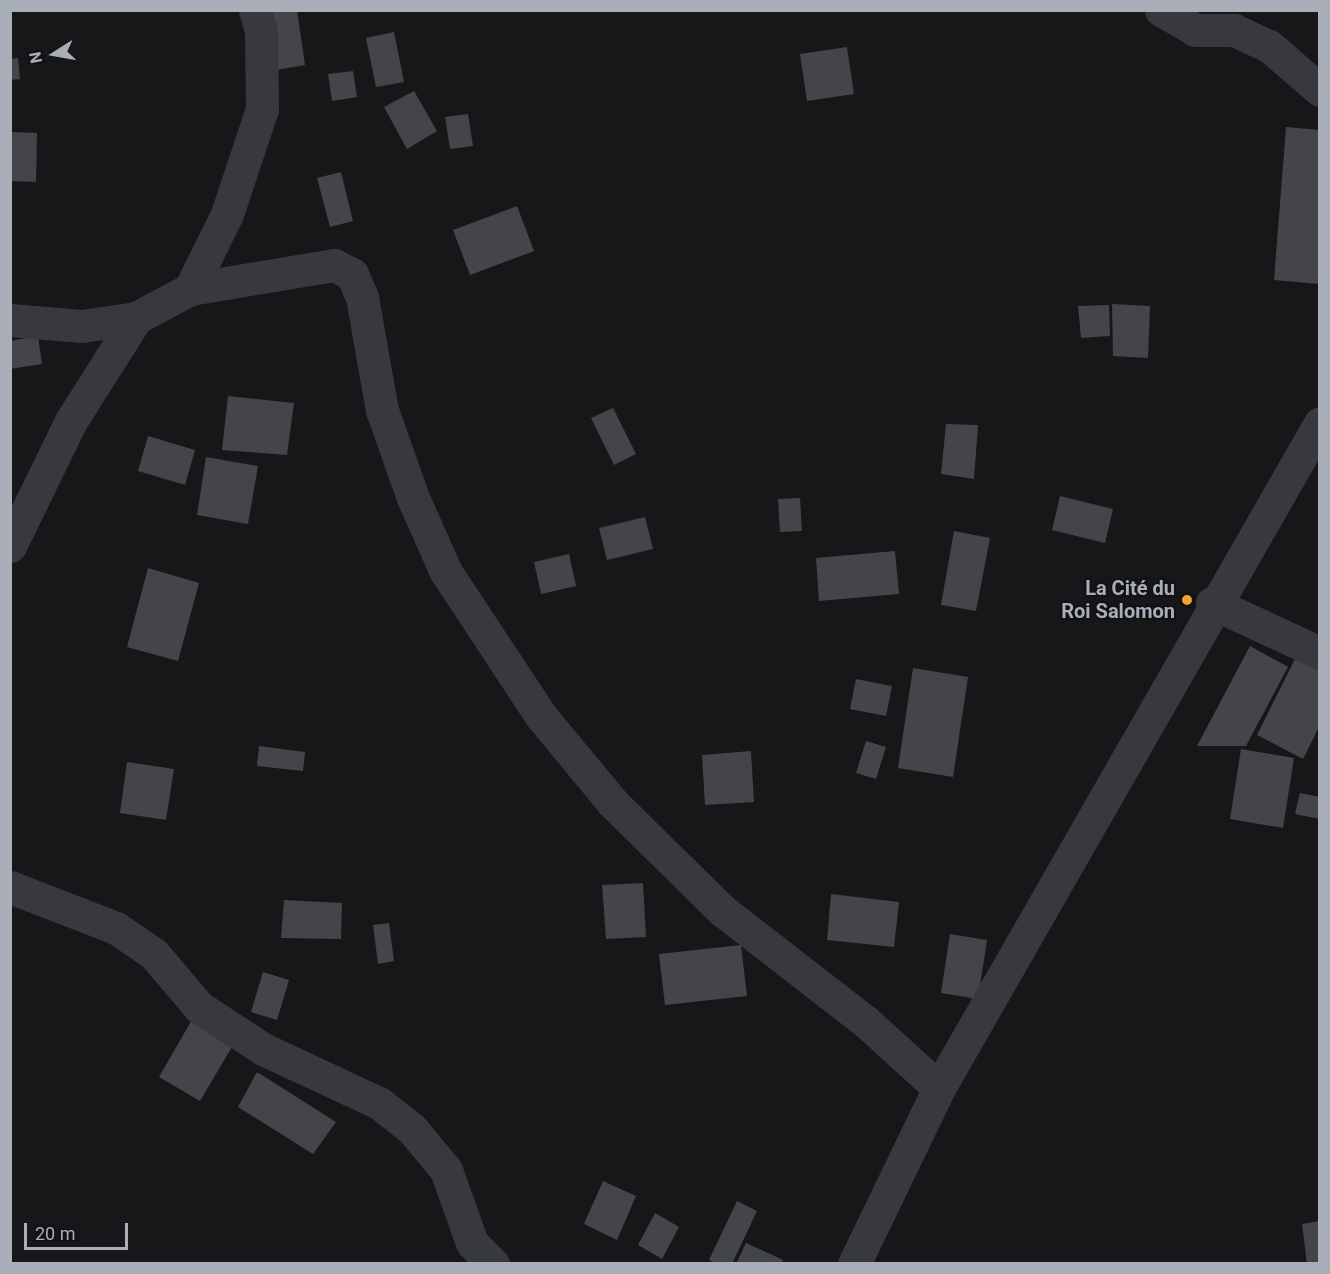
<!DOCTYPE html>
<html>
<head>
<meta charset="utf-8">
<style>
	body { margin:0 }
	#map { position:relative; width:1330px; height:1274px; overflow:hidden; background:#171719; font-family:Roboto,sans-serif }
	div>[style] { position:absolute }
	.building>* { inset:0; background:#434549 }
	.minor>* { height:33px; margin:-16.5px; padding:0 16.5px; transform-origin:16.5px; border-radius:16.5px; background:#38393e }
	.dots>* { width:16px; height:16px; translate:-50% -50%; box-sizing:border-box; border:3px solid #121214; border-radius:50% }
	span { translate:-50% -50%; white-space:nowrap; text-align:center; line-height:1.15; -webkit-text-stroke:4.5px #121214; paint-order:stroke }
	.poi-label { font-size:20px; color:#a9afb9; font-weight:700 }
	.right { translate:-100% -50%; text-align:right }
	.frame { position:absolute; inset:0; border:12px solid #a9afb9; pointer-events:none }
	.north { position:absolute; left:24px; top:24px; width:60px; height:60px; -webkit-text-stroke:4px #121214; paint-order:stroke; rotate:259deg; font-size:16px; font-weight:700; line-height:24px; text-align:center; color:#a9afb9 }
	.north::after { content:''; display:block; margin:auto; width:21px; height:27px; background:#a9afb9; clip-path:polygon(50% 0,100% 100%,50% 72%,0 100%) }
	.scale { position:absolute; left:24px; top:1223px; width:104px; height:27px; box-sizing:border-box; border:3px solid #a9afb9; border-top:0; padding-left:8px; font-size:18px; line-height:21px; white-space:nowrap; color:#a9afb9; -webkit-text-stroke:4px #121214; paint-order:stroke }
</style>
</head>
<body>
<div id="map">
	<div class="building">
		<i style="clip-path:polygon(270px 10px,297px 10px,305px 65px,276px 70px)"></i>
		<i style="clip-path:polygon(394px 32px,404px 82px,376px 87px,366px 38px)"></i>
		<i style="clip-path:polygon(847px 47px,854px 94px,807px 101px,800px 54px)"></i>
		<i style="clip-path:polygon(18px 58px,20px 79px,10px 80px,10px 59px)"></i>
		<i style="clip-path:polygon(353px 71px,357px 97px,332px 101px,328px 74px)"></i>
		<i style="clip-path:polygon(414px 91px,437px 131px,407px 149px,384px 107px)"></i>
		<i style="clip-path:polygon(468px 114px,473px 146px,450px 149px,445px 117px)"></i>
		<i style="clip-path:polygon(1286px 127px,1320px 130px,1320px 284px,1274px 280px)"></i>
		<i style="clip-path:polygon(10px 132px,37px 133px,36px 182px,10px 181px)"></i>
		<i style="clip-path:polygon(341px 172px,353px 221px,330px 227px,317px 178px)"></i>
		<i style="clip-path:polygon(517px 206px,534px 251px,470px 275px,453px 230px)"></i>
		<i style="clip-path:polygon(1112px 304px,1150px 306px,1148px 358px,1113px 356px)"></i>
		<i style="clip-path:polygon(1109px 305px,1110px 336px,1081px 338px,1078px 306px)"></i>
		<i style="clip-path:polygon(38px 336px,42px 364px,10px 369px,10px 341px)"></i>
		<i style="clip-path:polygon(228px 396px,294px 403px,287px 455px,222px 450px)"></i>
		<i style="clip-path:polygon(613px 408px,636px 454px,614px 465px,591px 418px)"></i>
		<i style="clip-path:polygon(946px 424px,978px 425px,974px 479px,941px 474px)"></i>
		<i style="clip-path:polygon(148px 436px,195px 450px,185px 485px,138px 471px)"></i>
		<i style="clip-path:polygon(206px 457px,258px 466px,248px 524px,197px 515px)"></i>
		<i style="clip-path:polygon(1060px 496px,1113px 509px,1105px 543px,1052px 530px)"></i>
		<i style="clip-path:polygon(800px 498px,802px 531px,780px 532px,778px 499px)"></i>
		<i style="clip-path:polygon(645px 517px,653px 549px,607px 560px,599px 528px)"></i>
		<i style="clip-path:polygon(954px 531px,990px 538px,976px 611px,941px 605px)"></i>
		<i style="clip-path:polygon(895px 551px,899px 594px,819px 601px,816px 558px)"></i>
		<i style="clip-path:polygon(569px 554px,576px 586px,541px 594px,534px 562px)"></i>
		<i style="clip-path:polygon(148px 568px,199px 583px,178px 661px,127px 647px)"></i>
		<i style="clip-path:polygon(1250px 646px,1288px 667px,1246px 746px,1197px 746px)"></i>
		<i style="clip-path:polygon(1300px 649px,1320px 659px,1320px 725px,1303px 759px,1257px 735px)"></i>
		<i style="clip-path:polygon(913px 668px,968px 677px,953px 777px,898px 768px)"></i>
		<i style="clip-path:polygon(856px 679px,892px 686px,886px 716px,850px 709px)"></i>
		<i style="clip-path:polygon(866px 741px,886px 747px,876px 779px,856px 773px)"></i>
		<i style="clip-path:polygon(259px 746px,305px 752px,303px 771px,257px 766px)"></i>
		<i style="clip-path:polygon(1241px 749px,1294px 758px,1283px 828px,1230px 819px)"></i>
		<i style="clip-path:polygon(751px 751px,754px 802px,705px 805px,702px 755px)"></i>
		<i style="clip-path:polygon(127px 762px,174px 769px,166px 820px,120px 813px)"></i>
		<i style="clip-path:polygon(1300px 793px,1320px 797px,1320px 819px,1295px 814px)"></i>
		<i style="clip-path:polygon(643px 883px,646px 937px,606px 939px,602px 885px)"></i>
		<i style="clip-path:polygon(831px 894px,899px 902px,894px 947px,827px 940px)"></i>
		<i style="clip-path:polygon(284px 900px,342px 903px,341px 939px,281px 938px)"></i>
		<i style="clip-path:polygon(389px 923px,394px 961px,378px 964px,373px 925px)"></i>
		<i style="clip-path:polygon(950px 934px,987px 940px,978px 999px,941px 993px)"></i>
		<i style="clip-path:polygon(741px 945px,747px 996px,665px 1005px,659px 954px)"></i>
		<i style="clip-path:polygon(263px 972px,289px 980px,277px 1020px,251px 1012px)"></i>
		<i style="clip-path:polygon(197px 1011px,239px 1035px,200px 1101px,159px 1077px)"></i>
		<i style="clip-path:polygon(257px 1072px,336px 1122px,313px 1154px,238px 1107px)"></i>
		<i style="clip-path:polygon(603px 1181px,636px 1196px,617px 1240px,584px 1224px)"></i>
		<i style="clip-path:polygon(737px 1201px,757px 1211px,732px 1264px,717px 1264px,709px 1260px)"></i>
		<i style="clip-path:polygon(655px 1213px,679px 1227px,662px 1259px,638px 1245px)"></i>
		<i style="clip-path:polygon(1320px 1221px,1320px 1262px,1307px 1264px,1302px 1224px)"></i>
		<i style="clip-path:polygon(746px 1243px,783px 1260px,782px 1264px,736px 1264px)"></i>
	</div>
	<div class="minor">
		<i style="left:1161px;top:10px;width:39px;rotate:30deg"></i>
		<i style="left:1195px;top:30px;width:39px"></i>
		<i style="left:1234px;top:30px;width:38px;rotate:25deg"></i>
		<i style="left:1269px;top:46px;width:67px;rotate:40.8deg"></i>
		<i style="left:190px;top:289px;width:84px;rotate:-63.7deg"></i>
		<i style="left:227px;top:214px;width:111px;rotate:-71.6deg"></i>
		<i style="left:262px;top:109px;width:78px;rotate:-90.7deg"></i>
		<i style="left:261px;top:31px;width:22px;rotate:-106deg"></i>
		<i style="left:10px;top:320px;width:72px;rotate:4.8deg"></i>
		<i style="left:82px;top:326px;width:55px;rotate:-8.4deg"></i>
		<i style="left:136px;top:318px;width:61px;rotate:-28.2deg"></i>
		<i style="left:190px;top:289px;width:146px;rotate:-9.5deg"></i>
		<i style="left:334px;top:265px;width:20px;rotate:27deg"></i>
		<i style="left:352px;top:274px;width:25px;rotate:67deg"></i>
		<i style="left:362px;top:297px;width:115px;rotate:80deg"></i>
		<i style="left:382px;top:410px;width:93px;rotate:70.6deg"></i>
		<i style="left:413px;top:498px;width:81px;rotate:66deg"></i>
		<i style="left:446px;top:572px;width:173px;rotate:56.6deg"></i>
		<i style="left:541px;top:716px;width:113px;rotate:50.4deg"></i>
		<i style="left:613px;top:803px;width:154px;rotate:44.5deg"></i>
		<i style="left:723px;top:911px;width:180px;rotate:37.8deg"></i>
		<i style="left:865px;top:1021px;width:100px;rotate:42.2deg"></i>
		<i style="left:10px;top:546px;width:139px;rotate:-64deg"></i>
		<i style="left:71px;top:421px;width:122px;rotate:-57.7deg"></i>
		<i style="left:1212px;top:603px;width:119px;rotate:24.8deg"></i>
		<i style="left:10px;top:887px;width:114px;rotate:21.1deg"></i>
		<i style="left:116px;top:928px;width:46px;rotate:34.4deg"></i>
		<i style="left:154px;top:954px;width:70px;rotate:49.7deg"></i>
		<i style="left:199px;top:1007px;width:77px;rotate:33.3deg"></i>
		<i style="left:263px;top:1049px;width:128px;rotate:25deg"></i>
		<i style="left:379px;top:1103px;width:42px;rotate:38.2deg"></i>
		<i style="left:412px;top:1129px;width:53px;rotate:50.3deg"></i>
		<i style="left:446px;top:1170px;width:77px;rotate:70.4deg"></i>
		<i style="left:472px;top:1243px;width:30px;rotate:45deg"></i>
		<i style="left:854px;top:1264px;width:195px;rotate:-64.2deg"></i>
		<i style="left:939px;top:1088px;width:766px;rotate:-60.19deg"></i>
	</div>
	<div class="dots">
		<i style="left:1187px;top:600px;background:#f3a034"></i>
	</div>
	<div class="poi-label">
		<span class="right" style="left:1175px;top:600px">La Cité du<br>Roi Salomon</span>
	</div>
	<div class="frame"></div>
	<div class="north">N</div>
	<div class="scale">20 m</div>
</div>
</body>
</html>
